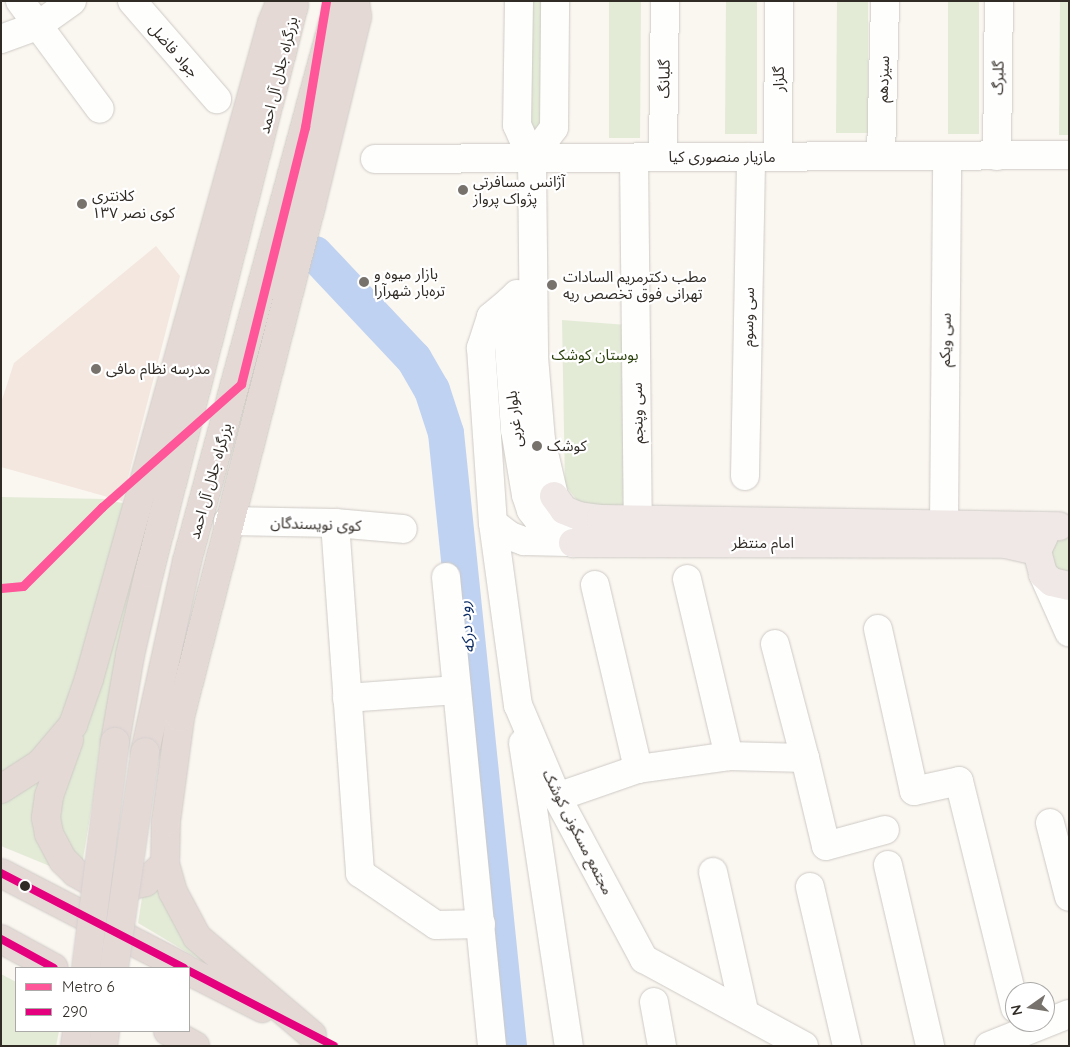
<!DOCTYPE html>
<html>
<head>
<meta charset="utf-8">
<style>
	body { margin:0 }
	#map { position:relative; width:1070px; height:1047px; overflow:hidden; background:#faf6f0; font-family:Quicksand,"Noto Sans Arabic",sans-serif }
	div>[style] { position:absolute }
	.education>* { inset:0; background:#f3e7df }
	.green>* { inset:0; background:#e3ebd7 }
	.river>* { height:36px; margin:-18px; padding:0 18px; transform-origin:18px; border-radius:18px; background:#bfd2f1 }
	.roads { filter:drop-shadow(0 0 1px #cecac5) drop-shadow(0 0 1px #cecac5) }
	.minor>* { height:28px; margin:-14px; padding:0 14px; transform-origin:14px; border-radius:14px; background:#fefefd }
	.major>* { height:28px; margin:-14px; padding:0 14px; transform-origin:14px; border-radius:14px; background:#efe8e6 }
	.highway>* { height:28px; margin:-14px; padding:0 14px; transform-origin:14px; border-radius:14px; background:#e5d9d6 }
	.bridges { filter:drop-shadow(0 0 1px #d4d1ce) drop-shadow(0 0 1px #d4d1ce) }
	.highway-bridge>* { height:28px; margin:-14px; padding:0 14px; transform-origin:14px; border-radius:14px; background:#e5d9d6 }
	.bus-1>* { height:8px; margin:-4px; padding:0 4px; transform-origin:4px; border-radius:4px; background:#e5007d }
	.metro-1>* { height:9px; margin:-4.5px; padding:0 4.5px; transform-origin:4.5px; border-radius:4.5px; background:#f59 }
	.dots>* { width:14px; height:14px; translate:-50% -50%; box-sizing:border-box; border:2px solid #fff; border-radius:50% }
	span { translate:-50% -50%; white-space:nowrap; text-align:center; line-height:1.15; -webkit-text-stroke:4.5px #fff; paint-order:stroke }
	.street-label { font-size:15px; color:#302b25 }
	.poi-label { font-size:15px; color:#302b25 }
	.left { translate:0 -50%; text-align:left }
	.park-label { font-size:15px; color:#29400a }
	.water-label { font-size:16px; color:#103066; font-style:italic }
	.frame { position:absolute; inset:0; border:2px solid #302b25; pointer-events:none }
	.legend { position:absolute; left:15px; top:967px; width:175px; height:65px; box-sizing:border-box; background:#fff; border:1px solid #acaaa8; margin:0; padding:6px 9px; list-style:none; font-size:15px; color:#302b25 }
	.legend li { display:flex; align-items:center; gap:10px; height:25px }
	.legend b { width:25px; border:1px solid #acaaa8 }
	.north { position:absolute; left:1005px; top:982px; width:50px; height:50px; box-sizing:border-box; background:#fff; border:1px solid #acaaa8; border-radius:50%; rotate:257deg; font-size:14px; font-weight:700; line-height:20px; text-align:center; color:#302b25 }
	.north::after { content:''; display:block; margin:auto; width:18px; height:22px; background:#77726c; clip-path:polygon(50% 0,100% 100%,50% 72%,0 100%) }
</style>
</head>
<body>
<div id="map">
	<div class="education">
		<i style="clip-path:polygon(156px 246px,180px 276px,122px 501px,1px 467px,1px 403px,14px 363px)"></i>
	</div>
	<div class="green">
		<i style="clip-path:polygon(527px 1px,544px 1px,540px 126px,534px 129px,527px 126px)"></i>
		<i style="clip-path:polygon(609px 1px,641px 1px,640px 138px,609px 138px)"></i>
		<i style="clip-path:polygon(726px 1px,757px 1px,757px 134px,725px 134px)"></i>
		<i style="clip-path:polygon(837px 1px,868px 1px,868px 133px,836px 133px)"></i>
		<i style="clip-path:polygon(948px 1px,979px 1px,979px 134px,948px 134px)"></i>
		<i style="clip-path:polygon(1060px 1px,1069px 1px,1069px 135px,1059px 135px)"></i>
		<i style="clip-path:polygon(236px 175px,110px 698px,81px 871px,65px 855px,53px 804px)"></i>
		<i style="clip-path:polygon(562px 320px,627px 325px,629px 506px,580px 504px,565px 485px)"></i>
		<i style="clip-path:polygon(1px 497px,105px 499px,126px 504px,66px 720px,1px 782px)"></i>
		<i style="clip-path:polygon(1069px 531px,1069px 579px,1056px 577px,1046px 542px)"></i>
		<i style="clip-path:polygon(46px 772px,57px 869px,1px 846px,1px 800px)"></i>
		<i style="clip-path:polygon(160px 887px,224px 974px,138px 923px,143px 891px)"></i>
		<i style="clip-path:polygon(1px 974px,16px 982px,16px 1031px,59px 1031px,56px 1046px,1px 1046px)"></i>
	</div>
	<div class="river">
		<i style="left:315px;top:254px;width:144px;rotate:46.7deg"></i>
		<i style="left:414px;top:359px;width:36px;rotate:60deg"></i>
		<i style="left:432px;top:390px;width:45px;rotate:72deg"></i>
		<i style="left:446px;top:433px;width:616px;rotate:84.13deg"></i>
	</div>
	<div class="roads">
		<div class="minor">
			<i style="left:20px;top:1px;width:134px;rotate:53.5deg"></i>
			<i style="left:132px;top:1px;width:130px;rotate:49.1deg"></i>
			<i style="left:519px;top:1px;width:124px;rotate:90.9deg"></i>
			<i style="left:517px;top:125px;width:36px;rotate:66deg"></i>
			<i style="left:532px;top:158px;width:199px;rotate:89.4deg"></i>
			<i style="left:534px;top:357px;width:83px;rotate:85.2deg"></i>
			<i style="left:541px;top:440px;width:57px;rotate:76.9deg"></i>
			<i style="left:1px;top:39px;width:38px;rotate:-20deg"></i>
			<i style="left:37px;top:26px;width:43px;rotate:-35.5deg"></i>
			<i style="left:881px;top:156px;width:155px;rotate:-88.5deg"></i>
			<i style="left:997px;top:156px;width:155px;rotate:-89.3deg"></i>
			<i style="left:663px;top:157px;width:156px;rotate:-89.3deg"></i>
			<i style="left:778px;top:157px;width:156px;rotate:-89.6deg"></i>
			<i style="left:532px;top:158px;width:37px;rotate:-54deg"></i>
			<i style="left:554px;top:128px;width:127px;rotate:-89.5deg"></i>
			<i style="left:634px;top:158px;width:361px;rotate:89.4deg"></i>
			<i style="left:375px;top:159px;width:694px;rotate:-0.33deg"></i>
			<i style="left:517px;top:294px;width:10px;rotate:135deg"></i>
			<i style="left:510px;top:301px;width:17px;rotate:100deg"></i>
			<i style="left:507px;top:318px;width:112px;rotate:85.9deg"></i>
			<i style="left:515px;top:430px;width:66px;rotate:80.4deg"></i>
			<i style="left:526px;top:495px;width:16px;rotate:72deg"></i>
			<i style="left:531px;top:510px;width:21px;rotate:53deg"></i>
			<i style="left:544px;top:527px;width:12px;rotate:42deg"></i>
			<i style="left:553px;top:535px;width:22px;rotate:22deg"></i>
			<i style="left:510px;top:301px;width:25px;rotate:140deg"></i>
			<i style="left:491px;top:317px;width:33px;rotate:108deg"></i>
			<i style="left:481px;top:348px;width:175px;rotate:86.1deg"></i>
			<i style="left:493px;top:523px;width:184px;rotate:82.2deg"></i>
			<i style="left:518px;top:705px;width:100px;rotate:67deg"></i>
			<i style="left:557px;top:797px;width:184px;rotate:61.8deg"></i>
			<i style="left:644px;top:959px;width:182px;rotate:28.5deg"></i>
			<i style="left:745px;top:476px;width:319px;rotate:-88.9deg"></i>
			<i style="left:228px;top:521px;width:107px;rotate:1.1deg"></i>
			<i style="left:335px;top:523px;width:68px;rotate:5deg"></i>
			<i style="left:335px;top:523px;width:351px;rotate:85.9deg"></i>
			<i style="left:360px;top:873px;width:92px;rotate:34.4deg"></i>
			<i style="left:436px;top:925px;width:45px;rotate:-1.3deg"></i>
			<i style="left:493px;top:523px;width:21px;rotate:37deg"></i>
			<i style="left:510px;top:536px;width:15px;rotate:20deg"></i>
			<i style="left:524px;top:541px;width:44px;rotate:1.3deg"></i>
			<i style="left:944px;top:524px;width:368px;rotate:-89.5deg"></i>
			<i style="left:1043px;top:574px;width:64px;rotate:65.9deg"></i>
			<i style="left:446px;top:577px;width:471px;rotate:84.4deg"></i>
			<i style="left:687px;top:579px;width:182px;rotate:76.7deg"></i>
			<i style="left:595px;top:585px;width:189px;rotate:76.8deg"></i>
			<i style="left:878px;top:629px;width:166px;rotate:77.5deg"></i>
			<i style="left:914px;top:791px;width:46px;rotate:-12.5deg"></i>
			<i style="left:959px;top:781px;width:234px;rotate:76.1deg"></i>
			<i style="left:775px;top:644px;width:118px;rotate:75.3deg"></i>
			<i style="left:347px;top:698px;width:110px;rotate:-4.2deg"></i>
			<i style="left:523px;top:743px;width:306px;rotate:81.4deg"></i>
			<i style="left:557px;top:797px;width:86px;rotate:-19.1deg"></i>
			<i style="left:638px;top:769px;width:92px;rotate:-8.1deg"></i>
			<i style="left:729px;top:756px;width:76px;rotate:1.5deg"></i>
			<i style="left:805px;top:758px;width:90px;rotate:76.6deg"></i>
			<i style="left:826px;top:846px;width:61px;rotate:-15.2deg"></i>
			<i style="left:1050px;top:823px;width:76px;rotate:75.6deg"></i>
			<i style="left:888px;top:865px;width:186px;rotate:76.9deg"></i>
			<i style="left:713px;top:872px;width:142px;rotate:77.4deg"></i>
			<i style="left:810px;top:887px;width:163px;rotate:76.9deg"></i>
			<i style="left:654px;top:1002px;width:45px;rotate:79.7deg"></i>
			<i style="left:989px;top:1046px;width:86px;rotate:-21.8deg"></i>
		</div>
		<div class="major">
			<i style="left:554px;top:496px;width:17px;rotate:54deg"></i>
			<i style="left:564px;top:510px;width:16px;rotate:22deg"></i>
			<i style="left:579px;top:516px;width:22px;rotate:8deg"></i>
			<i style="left:601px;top:519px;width:458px;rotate:0.9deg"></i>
			<i style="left:1044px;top:536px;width:17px;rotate:115deg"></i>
			<i style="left:1037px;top:551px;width:24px;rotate:75deg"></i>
			<i style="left:1043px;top:574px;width:12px;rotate:42deg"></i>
			<i style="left:1052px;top:582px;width:17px;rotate:13deg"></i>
			<i style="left:573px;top:543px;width:433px;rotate:0.1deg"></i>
			<i style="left:1006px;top:544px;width:32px;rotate:13deg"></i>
		</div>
		<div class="highway">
			<i style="left:69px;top:740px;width:59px;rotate:109.7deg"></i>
			<i style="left:49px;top:796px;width:22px;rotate:98deg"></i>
			<i style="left:46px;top:818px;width:16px;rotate:79deg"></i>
			<i style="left:49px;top:834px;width:30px;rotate:62deg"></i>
			<i style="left:63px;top:860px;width:18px;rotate:45deg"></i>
			<i style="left:76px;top:873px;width:24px;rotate:30deg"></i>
			<i style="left:97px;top:885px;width:23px;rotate:7deg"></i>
			<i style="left:120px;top:888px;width:26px;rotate:-13deg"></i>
			<i style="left:145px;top:882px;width:27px;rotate:-42deg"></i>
			<i style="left:115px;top:742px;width:88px;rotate:-80.2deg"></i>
			<i style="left:130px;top:655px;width:84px;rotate:-77deg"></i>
			<i style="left:149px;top:573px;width:586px;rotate:-75.68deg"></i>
			<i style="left:145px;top:752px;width:196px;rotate:-77.6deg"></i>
			<i style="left:187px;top:561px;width:580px;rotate:-74.81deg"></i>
			<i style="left:1px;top:789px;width:46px;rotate:-32.7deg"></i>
			<i style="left:40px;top:764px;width:51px;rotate:-49.8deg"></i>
			<i style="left:73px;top:725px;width:49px;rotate:-70.8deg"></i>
			<i style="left:89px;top:679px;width:681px;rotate:-74.41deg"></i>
			<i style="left:272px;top:23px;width:24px;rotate:-68deg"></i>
			<i style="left:1px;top:873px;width:206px;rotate:27.4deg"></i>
			<i style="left:1px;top:939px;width:60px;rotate:28.7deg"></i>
			<i style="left:189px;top:971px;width:82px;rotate:26.9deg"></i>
			<i style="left:168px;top:1031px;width:31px;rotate:29deg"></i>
			<i style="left:312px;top:1035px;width:151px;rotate:-139.6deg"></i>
			<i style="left:197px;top:937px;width:51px;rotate:-118.1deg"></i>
			<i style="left:173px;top:892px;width:29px;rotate:-106deg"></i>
			<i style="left:165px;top:864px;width:43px;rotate:-88.7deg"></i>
			<i style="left:166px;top:821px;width:105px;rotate:-82.3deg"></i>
			<i style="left:180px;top:717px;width:528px;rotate:-75.62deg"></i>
			<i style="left:311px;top:206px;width:195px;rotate:-76.3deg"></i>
			<i style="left:357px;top:17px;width:16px;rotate:-97deg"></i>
			<i style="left:75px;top:1046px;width:15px;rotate:-82deg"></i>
			<i style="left:103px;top:1046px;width:15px;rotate:-82deg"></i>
		</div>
	</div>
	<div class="bridges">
		<div class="highway-bridge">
			<i style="left:86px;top:968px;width:228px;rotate:-82.7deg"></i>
			<i style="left:114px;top:968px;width:218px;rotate:-81.8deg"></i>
		</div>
	</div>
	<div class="bus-1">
		<i style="left:1px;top:873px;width:206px;rotate:27.4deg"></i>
		<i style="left:1px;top:939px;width:60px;rotate:28.7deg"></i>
		<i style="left:189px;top:971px;width:163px;rotate:27.3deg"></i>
	</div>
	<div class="metro-1">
		<i style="left:1px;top:588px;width:22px;rotate:-5deg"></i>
		<i style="left:23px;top:586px;width:112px;rotate:-45deg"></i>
		<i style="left:102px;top:507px;width:186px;rotate:-41.5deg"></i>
		<i style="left:241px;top:384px;width:265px;rotate:-76deg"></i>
		<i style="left:305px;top:127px;width:128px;rotate:-80.5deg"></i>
	</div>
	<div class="dots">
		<i style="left:463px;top:190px;background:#77726c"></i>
		<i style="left:82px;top:204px;background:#77726c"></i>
		<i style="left:364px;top:282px;background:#77726c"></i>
		<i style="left:552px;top:285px;background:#77726c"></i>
		<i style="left:96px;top:369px;background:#77726c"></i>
		<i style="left:537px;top:446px;background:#77726c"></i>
		<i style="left:25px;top:886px;background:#302b25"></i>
	</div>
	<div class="street-label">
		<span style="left:174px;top:50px;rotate:49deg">جواد فاضل</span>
		<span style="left:278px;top:75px;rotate:-76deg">بزرگراه جلال آل احمد</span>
		<span style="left:998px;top:78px;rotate:-89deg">گلبرگ</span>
		<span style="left:664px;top:79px;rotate:-89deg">گلبانگ</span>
		<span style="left:779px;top:79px;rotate:-90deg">گلزار</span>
		<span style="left:883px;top:79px;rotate:-88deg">سیزدهم</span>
		<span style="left:722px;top:157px">مازیار منصوری کیا</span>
		<span style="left:748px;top:317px;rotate:-89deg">سی وسوم</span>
		<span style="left:945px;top:340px;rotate:-89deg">سی ویکم</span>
		<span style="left:637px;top:413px;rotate:-91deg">سی وپنجم</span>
		<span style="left:514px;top:419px;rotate:-96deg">بلوار غربی</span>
		<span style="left:210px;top:481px;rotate:-74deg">بزرگراه جلال آل احمد</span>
		<span style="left:316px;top:524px;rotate:2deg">کوی نویسندگان</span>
		<span style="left:763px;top:543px">امام منتظر</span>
		<span style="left:578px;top:832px;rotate:63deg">مجتمع مسکونی کوشک</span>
	</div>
	<div class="poi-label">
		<span class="left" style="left:473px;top:190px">آژانس مسافرتی<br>پژواک پرواز</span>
		<span class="left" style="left:92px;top:204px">کلانتری<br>۱۳۷ کوی نصر</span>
		<span class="left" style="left:374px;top:282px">بازار میوه و<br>تره‌بار شهرآرا</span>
		<span class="left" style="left:563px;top:285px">مطب دكترمريم السادات<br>تهرانی فوق تخصص ریه</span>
		<span class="left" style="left:106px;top:369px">مدرسه نظام مافی</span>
		<span class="left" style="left:547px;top:446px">کوشک</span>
	</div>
	<div class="park-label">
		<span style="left:595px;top:355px">بوستان کوشک</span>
	</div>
	<div class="water-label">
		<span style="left:466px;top:627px;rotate:-96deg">رود درکه</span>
	</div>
	<div class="frame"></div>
	<ul class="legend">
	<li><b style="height:6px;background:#f59"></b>Metro 6</li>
	<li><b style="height:6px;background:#e5007d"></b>290</li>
	</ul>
	<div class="north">N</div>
</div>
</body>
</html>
